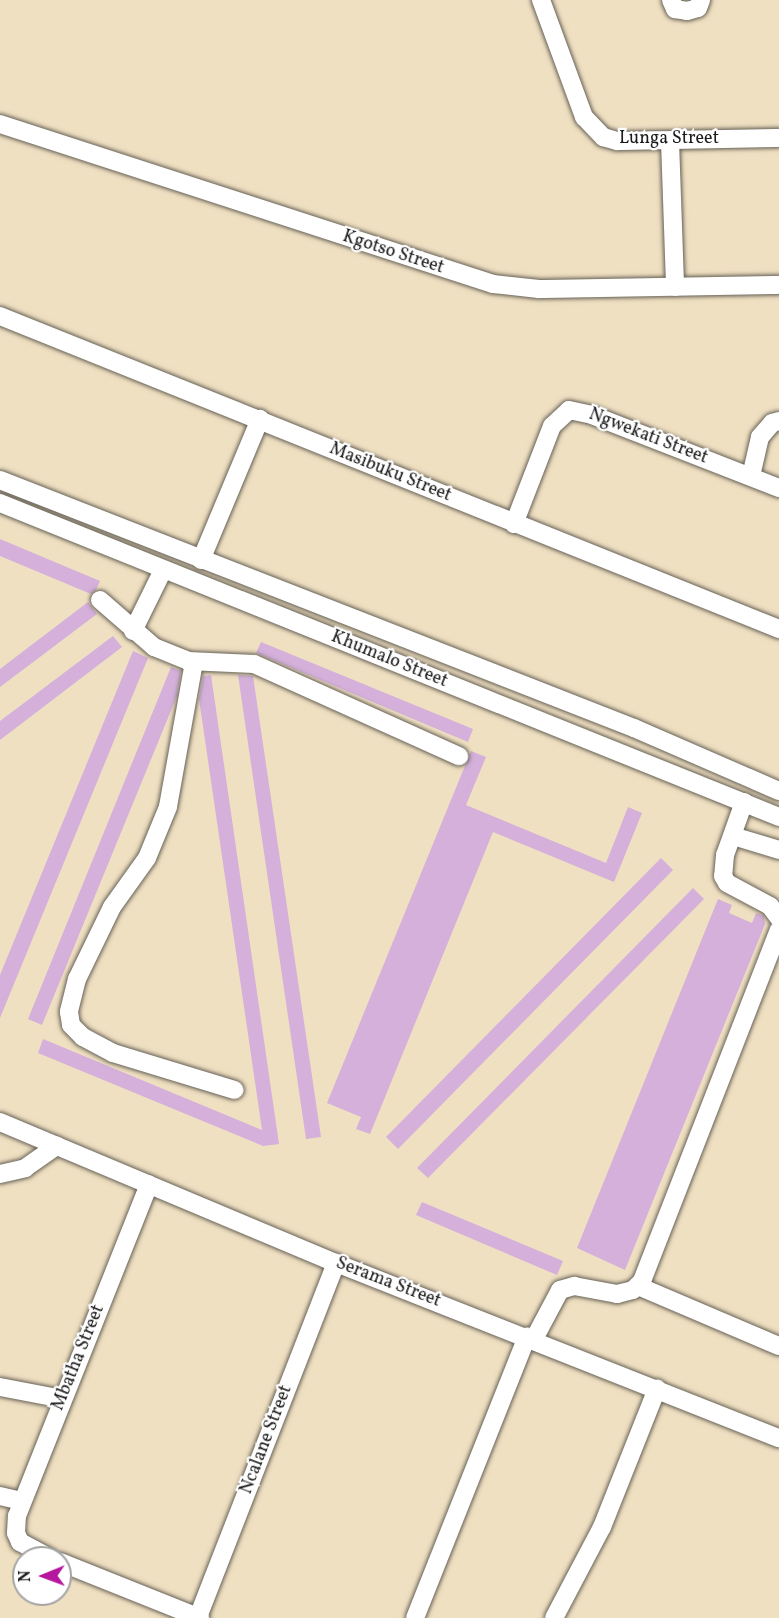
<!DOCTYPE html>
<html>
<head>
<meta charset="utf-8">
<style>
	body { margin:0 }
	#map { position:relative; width:779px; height:1618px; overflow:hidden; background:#f0e0c2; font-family:Vollkorn,serif }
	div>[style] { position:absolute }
	.building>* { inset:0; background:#d4b0da }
	.roads { filter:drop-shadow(0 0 2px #666156) drop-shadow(0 0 2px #666156) }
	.minor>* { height:18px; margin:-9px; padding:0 9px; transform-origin:9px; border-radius:9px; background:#fff }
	span { translate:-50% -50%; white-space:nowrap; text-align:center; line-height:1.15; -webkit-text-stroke:4.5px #fff; paint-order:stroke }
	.street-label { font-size:18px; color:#1c1c1c }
	.north { position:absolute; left:12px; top:1546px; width:60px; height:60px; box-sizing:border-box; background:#fff; border:2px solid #a4a4a4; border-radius:50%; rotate:269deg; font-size:16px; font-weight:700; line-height:24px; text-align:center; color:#1c1c1c }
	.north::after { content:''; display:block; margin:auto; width:21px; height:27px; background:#b5179e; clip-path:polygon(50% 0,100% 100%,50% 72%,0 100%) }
</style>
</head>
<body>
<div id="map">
	<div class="building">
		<i style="clip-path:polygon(0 539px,100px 581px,96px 590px,91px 594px,0 556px)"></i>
		<i style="clip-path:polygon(88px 602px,97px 614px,0 687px,0 669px)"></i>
		<i style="clip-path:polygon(113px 636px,122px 647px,0 740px,0 721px)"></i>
		<i style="clip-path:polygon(261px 642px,473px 729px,468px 742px,256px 653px)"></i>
		<i style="clip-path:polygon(133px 651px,148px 658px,0 1018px,0 975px)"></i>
		<i style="clip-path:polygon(171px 667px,181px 671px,177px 696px,42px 1025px,28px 1019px)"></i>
		<i style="clip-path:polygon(211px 675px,279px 1144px,263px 1146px,38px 1053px,43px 1039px,262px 1130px,199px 699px,203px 676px)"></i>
		<i style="clip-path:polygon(238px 675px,253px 676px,321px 1137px,306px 1139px)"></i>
		<i style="clip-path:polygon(471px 751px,486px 757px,466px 805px,606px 863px,628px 807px,642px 813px,614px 882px,493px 832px,370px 1134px,356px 1129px,361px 1117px,327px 1103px)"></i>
		<i style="clip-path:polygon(661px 858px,673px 870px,398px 1149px,386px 1137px)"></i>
		<i style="clip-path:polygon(693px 888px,704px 899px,428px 1178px,417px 1168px)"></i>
		<i style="clip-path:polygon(718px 899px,732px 905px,729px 913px,752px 923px,756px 913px,764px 916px,765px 924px,625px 1270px,577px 1248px)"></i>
		<i style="clip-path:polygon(422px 1202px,563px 1261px,557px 1275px,416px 1215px)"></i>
	</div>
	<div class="roads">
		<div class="minor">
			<i style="left:541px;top:0;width:125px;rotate:69.8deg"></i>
			<i style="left:584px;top:117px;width:28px;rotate:46deg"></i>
			<i style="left:603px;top:137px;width:15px;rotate:16deg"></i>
			<i style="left:617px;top:141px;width:162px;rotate:-1.1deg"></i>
			<i style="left:671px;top:0;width:10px;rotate:66deg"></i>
			<i style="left:675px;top:9px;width:12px;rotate:9deg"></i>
			<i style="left:687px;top:11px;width:11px;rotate:-15deg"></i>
			<i style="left:698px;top:8px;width:9px;rotate:-69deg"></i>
			<i style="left:0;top:124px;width:518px;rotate:17.98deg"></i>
			<i style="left:493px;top:284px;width:46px;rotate:6.2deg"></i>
			<i style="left:539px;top:289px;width:240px;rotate:-1deg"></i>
			<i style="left:670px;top:141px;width:146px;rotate:88deg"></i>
			<i style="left:0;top:316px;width:840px;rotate:21.89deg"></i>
			<i style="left:751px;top:476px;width:40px;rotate:-77deg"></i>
			<i style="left:760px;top:437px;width:18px;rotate:-49deg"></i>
			<i style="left:772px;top:423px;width:7px;rotate:-16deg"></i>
			<i style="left:0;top:480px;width:681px;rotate:21.36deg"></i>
			<i style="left:634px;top:728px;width:158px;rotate:23.5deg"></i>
			<i style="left:0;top:503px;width:840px;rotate:21.95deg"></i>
			<i style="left:514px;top:524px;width:105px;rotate:-68.8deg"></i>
			<i style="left:552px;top:426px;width:23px;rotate:-43deg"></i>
			<i style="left:569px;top:410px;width:24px;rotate:12deg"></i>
			<i style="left:592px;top:415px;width:201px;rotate:21.3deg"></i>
			<i style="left:201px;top:560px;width:153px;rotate:-67.3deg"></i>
			<i style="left:100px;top:600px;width:72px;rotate:41deg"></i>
			<i style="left:154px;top:647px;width:37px;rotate:22deg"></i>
			<i style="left:188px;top:661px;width:66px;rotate:2.6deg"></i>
			<i style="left:254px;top:664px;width:225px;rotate:24.2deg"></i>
			<i style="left:133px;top:631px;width:68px;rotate:-63.8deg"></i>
			<i style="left:194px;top:662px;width:147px;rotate:100.2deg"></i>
			<i style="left:168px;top:807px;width:55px;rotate:112.4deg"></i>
			<i style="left:147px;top:858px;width:60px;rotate:125.5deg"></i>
			<i style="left:112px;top:907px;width:80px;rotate:115.9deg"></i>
			<i style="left:77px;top:979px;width:34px;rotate:104deg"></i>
			<i style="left:69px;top:1012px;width:13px;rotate:81deg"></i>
			<i style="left:71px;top:1025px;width:17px;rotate:45deg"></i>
			<i style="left:83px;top:1037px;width:34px;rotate:28deg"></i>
			<i style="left:113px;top:1053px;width:127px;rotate:16.9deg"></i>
			<i style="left:744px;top:802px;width:56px;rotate:109.7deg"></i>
			<i style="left:725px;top:855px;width:21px;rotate:95deg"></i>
			<i style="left:723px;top:876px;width:8px;rotate:60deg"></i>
			<i style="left:727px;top:883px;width:49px;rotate:28.1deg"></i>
			<i style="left:770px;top:906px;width:15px;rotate:53deg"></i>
			<i style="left:733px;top:836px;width:48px;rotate:16.9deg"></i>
			<i style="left:0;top:1122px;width:364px;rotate:22.8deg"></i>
			<i style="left:336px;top:1263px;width:476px;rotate:21.6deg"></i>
			<i style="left:0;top:1174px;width:26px;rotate:-13deg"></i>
			<i style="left:25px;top:1168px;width:39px;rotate:-35deg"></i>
			<i style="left:638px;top:1286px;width:153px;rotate:23.1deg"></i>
			<i style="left:534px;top:1339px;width:55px;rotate:-62deg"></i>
			<i style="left:560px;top:1290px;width:15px;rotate:-16deg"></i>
			<i style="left:574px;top:1286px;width:44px;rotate:10.5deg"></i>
			<i style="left:617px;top:1294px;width:16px;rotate:-14deg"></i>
			<i style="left:633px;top:1290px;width:13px;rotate:-45deg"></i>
			<i style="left:642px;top:1281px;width:377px;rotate:-68.7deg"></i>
			<i style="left:0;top:1387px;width:64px;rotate:10.8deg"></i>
			<i style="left:0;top:1496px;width:23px;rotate:13deg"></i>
			<i style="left:50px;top:1558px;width:34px;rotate:-152deg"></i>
			<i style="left:20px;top:1542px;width:10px;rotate:-114deg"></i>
			<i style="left:16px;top:1533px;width:17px;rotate:-87deg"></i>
			<i style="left:17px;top:1516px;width:357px;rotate:-68.3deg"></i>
			<i style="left:60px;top:1562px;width:151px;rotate:21.8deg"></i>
			<i style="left:198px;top:1617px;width:380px;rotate:-68.7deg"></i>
			<i style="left:415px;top:1618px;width:303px;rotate:-68.3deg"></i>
			<i style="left:554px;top:1618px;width:103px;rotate:-62.2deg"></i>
			<i style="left:602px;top:1527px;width:149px;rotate:-68.3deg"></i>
		</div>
	</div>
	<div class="street-label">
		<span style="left:669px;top:139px">Lunga Street</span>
		<span style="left:393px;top:253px;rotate:18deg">Kgotso Street</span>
		<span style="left:648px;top:437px;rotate:21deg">Ngwekati Street</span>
		<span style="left:390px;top:473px;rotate:22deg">Masibuku Street</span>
		<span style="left:389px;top:660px;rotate:22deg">Khumalo Street</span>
		<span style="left:388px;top:1283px;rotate:21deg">Serama Street</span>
		<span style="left:79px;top:1358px;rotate:-68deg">Mbatha Street</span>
		<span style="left:267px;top:1440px;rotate:-69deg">Ncalane Street</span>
	</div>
	<div class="north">N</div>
</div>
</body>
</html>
